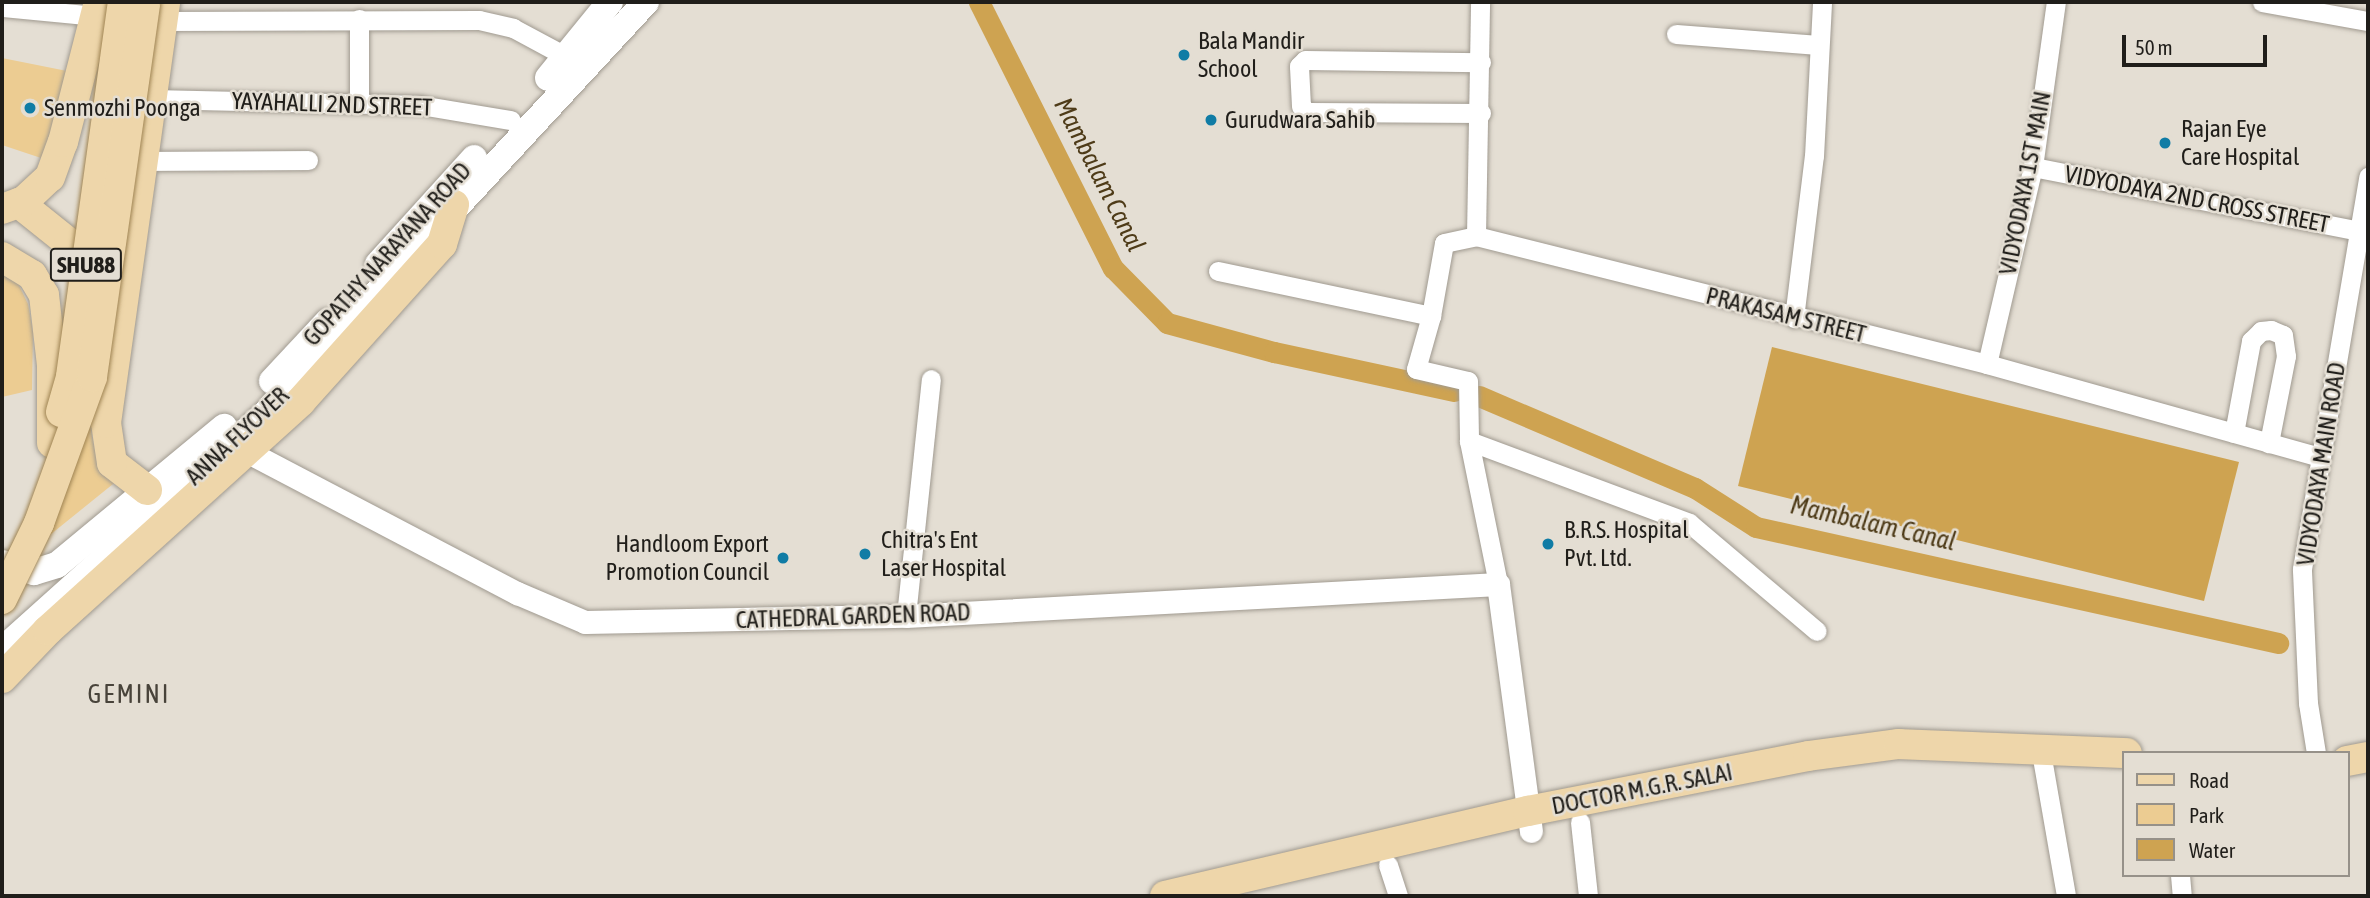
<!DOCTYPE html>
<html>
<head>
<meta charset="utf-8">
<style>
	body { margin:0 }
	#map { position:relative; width:2370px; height:898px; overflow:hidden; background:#e4ded3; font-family:"Asap Condensed",sans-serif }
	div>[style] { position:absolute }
	.green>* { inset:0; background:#eccc92 }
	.water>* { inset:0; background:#cea351 }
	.canal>* { height:21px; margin:-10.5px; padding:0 10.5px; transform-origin:10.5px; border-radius:10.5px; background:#cea351 }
	.roads { filter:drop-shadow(0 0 2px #a09a90) drop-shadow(0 0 2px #a09a90) }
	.minor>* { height:19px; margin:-9.5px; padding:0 9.5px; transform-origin:9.5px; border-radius:9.5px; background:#fff }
	.tertiary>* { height:23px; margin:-11.5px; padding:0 11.5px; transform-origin:11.5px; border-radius:11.5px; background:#fff }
	.secondary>* { height:26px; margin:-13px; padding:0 13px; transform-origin:13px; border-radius:13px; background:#fff }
	.primary>* { height:30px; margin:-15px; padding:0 15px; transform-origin:15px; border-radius:15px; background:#eed6aa }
	.bridges { filter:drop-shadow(0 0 2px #9f8453) drop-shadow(0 0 2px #9f8453) }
	.primary-bridge>* { height:30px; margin:-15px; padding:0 15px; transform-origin:15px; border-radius:15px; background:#eed6aa }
	.dots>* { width:19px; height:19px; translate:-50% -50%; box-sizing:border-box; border:4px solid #e4ded3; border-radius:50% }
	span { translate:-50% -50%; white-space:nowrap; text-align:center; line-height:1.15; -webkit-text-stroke:5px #e4ded3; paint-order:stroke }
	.shield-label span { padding:2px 5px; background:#e4ded3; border:2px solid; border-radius:5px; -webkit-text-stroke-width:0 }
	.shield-label { font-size:23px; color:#201e1a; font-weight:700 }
	.poi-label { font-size:24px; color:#201e1a }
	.left { translate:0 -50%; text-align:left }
	.right { translate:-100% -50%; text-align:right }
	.street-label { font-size:24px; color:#201e1a }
	.water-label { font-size:26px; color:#4e3b18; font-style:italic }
	.neighbourhood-label { font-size:26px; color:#48433a; letter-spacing:2px }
	.frame { position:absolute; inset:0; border:4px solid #201e1a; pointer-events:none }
	.legend { position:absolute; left:2122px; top:751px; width:228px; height:126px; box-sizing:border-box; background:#e4ded3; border:2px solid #969189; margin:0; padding:9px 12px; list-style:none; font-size:21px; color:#201e1a }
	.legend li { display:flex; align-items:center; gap:14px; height:35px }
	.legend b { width:35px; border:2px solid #969189 }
	.scale { position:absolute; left:2122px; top:35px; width:145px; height:32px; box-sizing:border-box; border:4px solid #201e1a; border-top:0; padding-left:9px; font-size:21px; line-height:24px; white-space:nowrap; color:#201e1a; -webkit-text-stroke:5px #e4ded3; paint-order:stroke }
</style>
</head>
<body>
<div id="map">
	<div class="green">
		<i style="clip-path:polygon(2px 58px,67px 71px,44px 159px,2px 145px)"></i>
		<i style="clip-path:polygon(2px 274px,16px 279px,28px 304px,33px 332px,32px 390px,2px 397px)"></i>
		<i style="clip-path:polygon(88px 417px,96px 455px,118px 480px,40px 543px)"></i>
	</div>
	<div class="water">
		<i style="clip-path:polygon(1772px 347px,2239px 462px,2204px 601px,1738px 486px)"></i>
	</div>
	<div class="canal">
		<i style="left:979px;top:2px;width:298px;rotate:63.3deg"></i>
		<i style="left:1113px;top:268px;width:77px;rotate:45.5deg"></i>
		<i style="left:1167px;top:323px;width:111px;rotate:15.2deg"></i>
		<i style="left:1274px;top:352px;width:184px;rotate:12.2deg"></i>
		<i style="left:1479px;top:396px;width:235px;rotate:23.1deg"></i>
		<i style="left:1695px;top:488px;width:72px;rotate:32.6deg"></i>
		<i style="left:1756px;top:527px;width:535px;rotate:12.53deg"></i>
	</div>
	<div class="roads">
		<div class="minor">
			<i style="left:2262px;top:2px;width:108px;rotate:10.2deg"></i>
			<i style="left:2px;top:7px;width:93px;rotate:5.5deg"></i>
			<i style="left:359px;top:19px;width:83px;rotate:90deg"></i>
			<i style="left:163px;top:21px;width:316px;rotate:-0.2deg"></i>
			<i style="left:479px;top:20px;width:35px;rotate:13deg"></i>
			<i style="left:513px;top:28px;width:61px;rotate:28.2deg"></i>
			<i style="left:1676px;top:34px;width:143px;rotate:4.4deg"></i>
			<i style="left:152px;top:99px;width:268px;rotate:1.3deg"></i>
			<i style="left:420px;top:105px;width:92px;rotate:9.4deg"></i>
			<i style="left:1481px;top:113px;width:174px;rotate:-179.7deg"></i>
			<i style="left:1307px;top:112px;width:8px;rotate:-135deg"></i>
			<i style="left:1301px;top:106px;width:40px;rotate:-92.9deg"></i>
			<i style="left:1299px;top:66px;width:8px;rotate:-45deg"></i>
			<i style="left:1305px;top:60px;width:176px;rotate:0.7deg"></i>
			<i style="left:144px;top:161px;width:164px;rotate:-0.3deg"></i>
			<i style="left:2033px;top:167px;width:333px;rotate:11.1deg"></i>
			<i style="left:1476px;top:236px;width:234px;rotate:-89deg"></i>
			<i style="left:1218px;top:271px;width:218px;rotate:11.9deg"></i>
			<i style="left:1431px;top:316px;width:74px;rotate:-79.9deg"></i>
			<i style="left:1444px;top:243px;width:33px;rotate:-12deg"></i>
			<i style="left:1476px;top:236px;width:527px;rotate:14.06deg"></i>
			<i style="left:1987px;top:364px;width:347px;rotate:15.6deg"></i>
			<i style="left:1431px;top:316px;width:55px;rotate:105.8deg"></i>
			<i style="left:1416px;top:369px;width:53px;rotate:13deg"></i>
			<i style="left:1468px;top:381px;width:60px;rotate:89deg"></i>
			<i style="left:1469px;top:441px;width:146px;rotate:78.5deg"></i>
			<i style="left:1794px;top:318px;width:163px;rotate:-83deg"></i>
			<i style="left:1814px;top:156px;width:154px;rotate:-87deg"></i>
			<i style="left:1987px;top:364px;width:202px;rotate:-76.9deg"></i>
			<i style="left:2033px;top:167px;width:167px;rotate:-82.1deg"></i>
			<i style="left:2234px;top:433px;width:94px;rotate:-79.5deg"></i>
			<i style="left:2251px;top:341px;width:14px;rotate:-45deg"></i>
			<i style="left:2261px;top:331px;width:10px;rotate:-6deg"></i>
			<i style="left:2271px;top:330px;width:13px;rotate:23deg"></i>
			<i style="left:2283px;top:335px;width:21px;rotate:82deg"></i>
			<i style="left:2286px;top:356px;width:89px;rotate:101.1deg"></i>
			<i style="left:1469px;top:441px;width:235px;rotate:20.4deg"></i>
			<i style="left:1689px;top:523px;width:167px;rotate:40.2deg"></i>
			<i style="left:906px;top:616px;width:238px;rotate:-84deg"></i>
			<i style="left:2316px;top:753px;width:51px;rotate:-99.1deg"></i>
			<i style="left:2308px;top:703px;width:134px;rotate:-92.6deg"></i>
			<i style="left:2302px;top:569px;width:398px;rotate:-80.4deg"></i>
			<i style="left:2042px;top:758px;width:140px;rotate:80.1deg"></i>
			<i style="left:1580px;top:822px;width:74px;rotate:83.8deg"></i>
			<i style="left:1388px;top:865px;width:33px;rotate:72deg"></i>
			<i style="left:2180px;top:875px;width:21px;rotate:85deg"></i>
		</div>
		<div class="tertiary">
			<i style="left:248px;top:452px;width:304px;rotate:27.7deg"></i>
			<i style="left:517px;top:593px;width:74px;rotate:23.1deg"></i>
			<i style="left:585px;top:622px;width:321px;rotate:-1.1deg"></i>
			<i style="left:906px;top:616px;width:593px;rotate:-3.09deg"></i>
			<i style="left:1498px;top:584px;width:249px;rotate:82.4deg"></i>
		</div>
		<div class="secondary">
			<i style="left:548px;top:78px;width:98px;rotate:-50.8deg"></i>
			<i style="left:378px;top:264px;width:143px;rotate:-47.8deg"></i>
			<i style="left:272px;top:381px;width:81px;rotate:-47deg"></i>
			<i style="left:2px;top:563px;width:33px;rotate:16deg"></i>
			<i style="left:34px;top:572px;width:24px;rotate:-17deg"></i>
			<i style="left:57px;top:565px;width:217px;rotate:-39.6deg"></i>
			<i style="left:2px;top:650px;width:351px;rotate:-41.9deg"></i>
			<i style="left:263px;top:416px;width:564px;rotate:-47.23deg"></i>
		</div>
		<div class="primary">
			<i style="left:19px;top:203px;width:64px;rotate:38.7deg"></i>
			<i style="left:69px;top:243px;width:44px;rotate:22.5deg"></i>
			<i style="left:2px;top:209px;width:23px;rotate:-20deg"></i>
			<i style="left:24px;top:201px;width:35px;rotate:-43deg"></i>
			<i style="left:50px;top:177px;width:37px;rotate:-70deg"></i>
			<i style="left:63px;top:142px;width:145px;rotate:-75.6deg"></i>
			<i style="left:2px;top:257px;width:35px;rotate:31deg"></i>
			<i style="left:32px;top:275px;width:23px;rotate:59deg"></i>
			<i style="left:44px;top:295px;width:70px;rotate:83.5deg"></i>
			<i style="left:52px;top:365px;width:78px;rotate:90deg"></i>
			<i style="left:147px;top:490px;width:44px;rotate:-142.4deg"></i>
			<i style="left:112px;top:463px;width:40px;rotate:-98.5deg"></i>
			<i style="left:106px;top:423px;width:425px;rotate:-82deg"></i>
			<i style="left:2px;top:678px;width:66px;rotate:-46.2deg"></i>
			<i style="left:48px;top:630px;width:341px;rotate:-42.1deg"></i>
			<i style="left:301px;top:401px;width:211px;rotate:-48.1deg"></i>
			<i style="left:442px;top:244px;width:41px;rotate:-72.9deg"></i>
			<i style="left:2347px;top:761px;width:21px;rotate:-11deg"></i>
			<i style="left:1165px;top:896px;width:373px;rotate:-13.2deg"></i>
			<i style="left:1528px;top:811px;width:285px;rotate:-11.1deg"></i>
			<i style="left:1808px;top:756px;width:92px;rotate:-7.5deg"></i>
			<i style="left:1899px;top:744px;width:228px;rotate:2.3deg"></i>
		</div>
	</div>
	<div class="bridges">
		<div class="primary-bridge">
			<i style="left:61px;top:412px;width:37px;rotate:-74deg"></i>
			<i style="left:71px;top:376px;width:378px;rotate:-82.1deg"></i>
			<i style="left:2px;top:599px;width:85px;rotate:-64deg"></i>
			<i style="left:39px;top:523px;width:155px;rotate:-70deg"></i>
			<i style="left:92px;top:377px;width:377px;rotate:-81.9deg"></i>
		</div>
	</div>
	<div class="dots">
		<i style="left:1184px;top:55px;background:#107ca5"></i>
		<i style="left:30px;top:108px;background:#107ca5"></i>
		<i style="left:1211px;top:120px;background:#107ca5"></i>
		<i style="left:2165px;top:143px;background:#107ca5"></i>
		<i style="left:1548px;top:544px;background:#107ca5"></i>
		<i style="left:865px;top:554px;background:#107ca5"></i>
		<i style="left:783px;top:558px;background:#107ca5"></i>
	</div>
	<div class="shield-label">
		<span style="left:86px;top:265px">SHU88</span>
	</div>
	<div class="poi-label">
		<span class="left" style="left:1198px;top:55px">Bala Mandir<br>School</span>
		<span class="left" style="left:44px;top:108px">Senmozhi Poonga</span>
		<span class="left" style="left:1225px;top:120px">Gurudwara Sahib</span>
		<span class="left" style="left:2181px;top:143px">Rajan Eye<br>Care Hospital</span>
		<span class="left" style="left:1564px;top:544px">B.R.S. Hospital<br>Pvt. Ltd.</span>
		<span class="left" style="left:881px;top:554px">Chitra's Ent<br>Laser Hospital</span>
		<span class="right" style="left:769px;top:558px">Handloom Export<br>Promotion Council</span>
	</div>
	<div class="street-label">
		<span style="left:332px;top:104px;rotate:2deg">YAYAHALLI 2ND STREET</span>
		<span style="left:2025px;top:183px;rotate:-79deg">VIDYODAYA 1ST MAIN</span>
		<span style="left:2197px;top:199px;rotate:11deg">VIDYODAYA 2ND CROSS STREET</span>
		<span style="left:387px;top:254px;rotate:-48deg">GOPATHY NARAYANA ROAD</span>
		<span style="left:1786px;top:315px;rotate:14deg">PRAKASAM STREET</span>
		<span style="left:237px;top:436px;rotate:-43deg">ANNA FLYOVER</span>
		<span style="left:2321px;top:464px;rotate:-81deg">VIDYODAYA MAIN ROAD</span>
		<span style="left:853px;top:616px;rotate:-2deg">CATHEDRAL GARDEN ROAD</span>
		<span style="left:1642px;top:789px;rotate:-11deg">DOCTOR M.G.R. SALAI</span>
	</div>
	<div class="water-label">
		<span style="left:1099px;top:175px;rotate:63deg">Mambalam Canal</span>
		<span style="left:1873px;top:524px;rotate:13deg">Mambalam Canal</span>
	</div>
	<div class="neighbourhood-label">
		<span style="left:129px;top:695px">GEMINI</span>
	</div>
	<div class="frame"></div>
	<ul class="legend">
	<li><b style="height:9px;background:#eed6aa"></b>Road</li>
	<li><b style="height:19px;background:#eccc92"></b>Park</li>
	<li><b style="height:19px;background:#cea351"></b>Water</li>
	</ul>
	<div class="scale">50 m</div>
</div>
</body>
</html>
